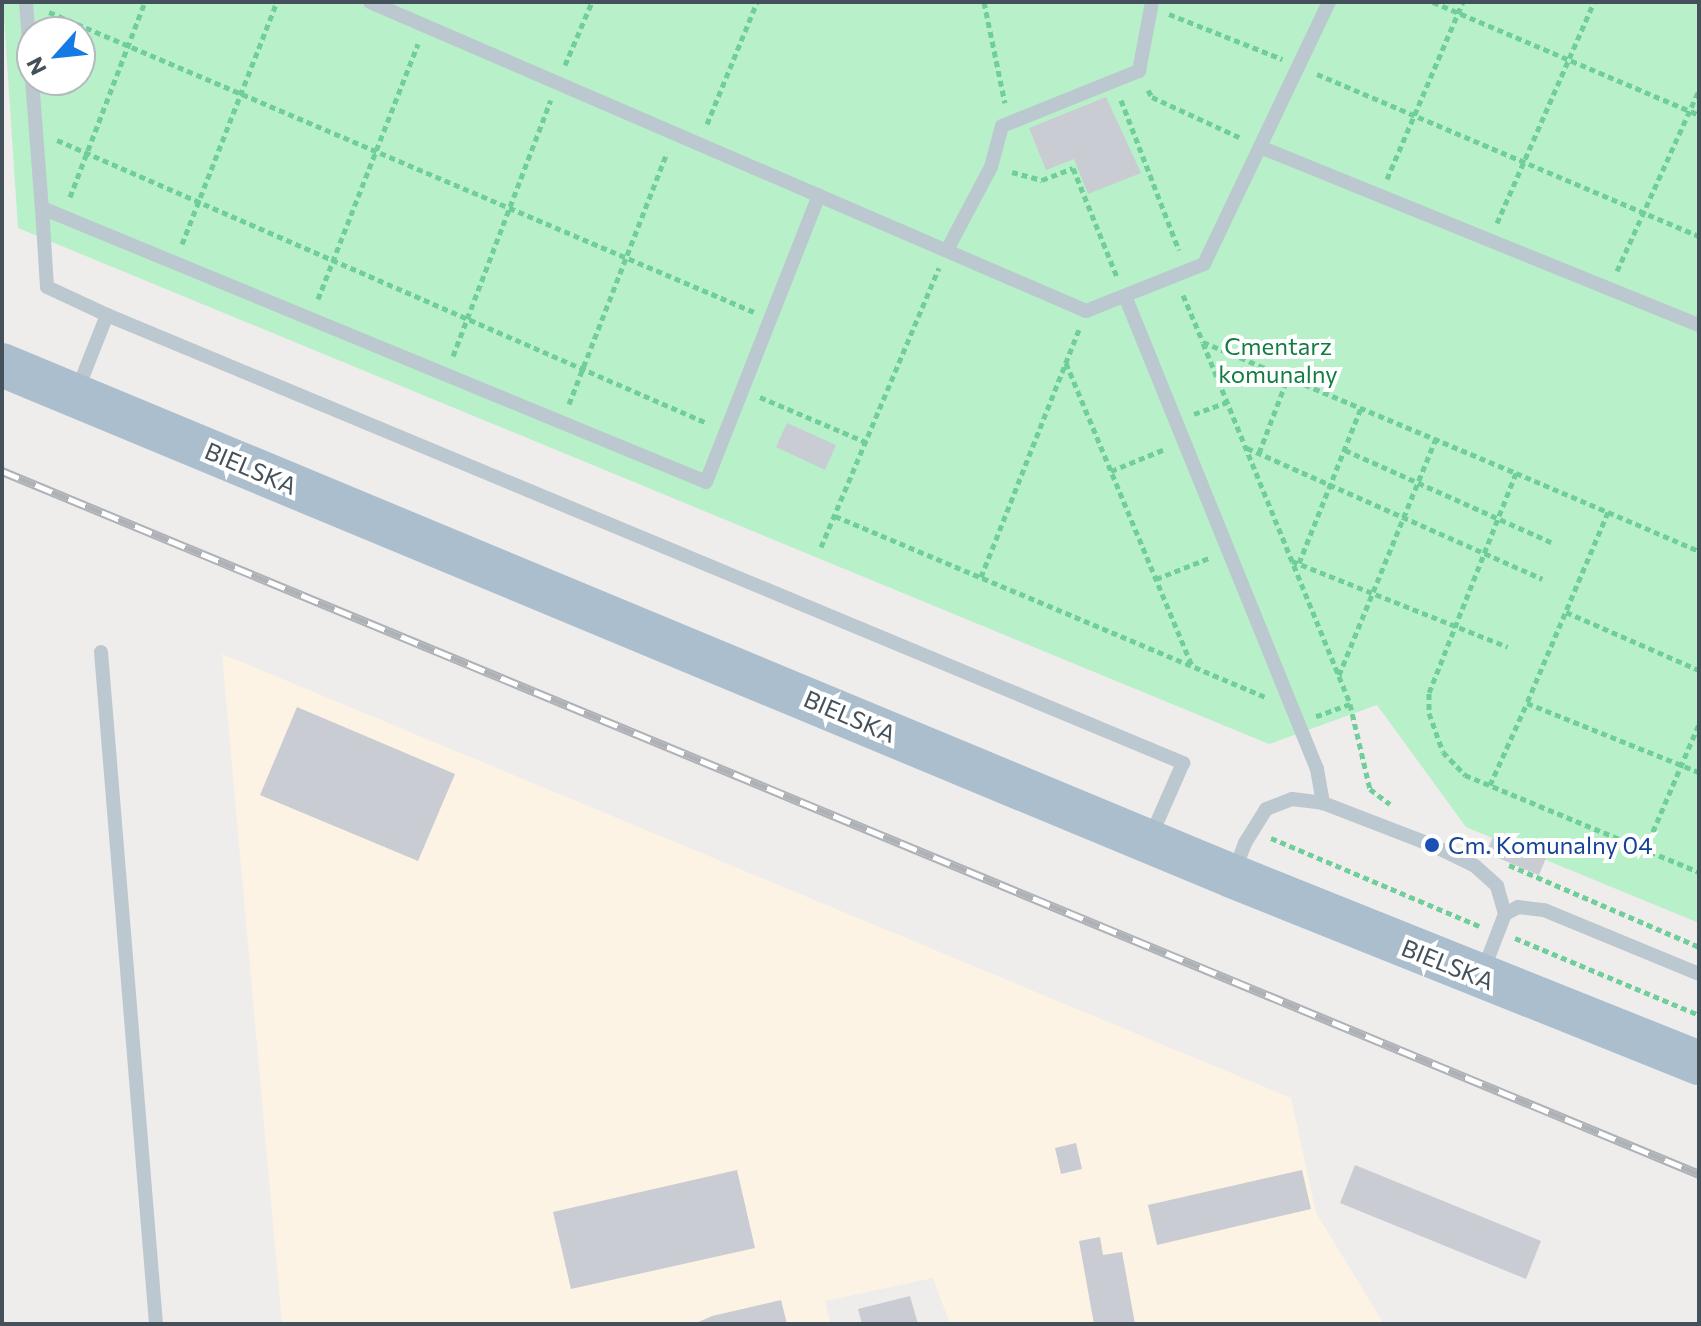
<!DOCTYPE html>
<html>
<head>
<meta charset="utf-8">
<style>
	body { margin:0 }
	#map { position:relative; width:1701px; height:1326px; overflow:hidden; background:#efecec; font-family:Commissioner,sans-serif }
	div>[style] { position:absolute }
	.commercial>* { inset:0; background:#fcf3e4 }
	.green>* { inset:0; background:#b8f0ca }
	.building>* { inset:0; background:#c9ccd2 }
	.path>* { height:5px; margin-top:-2.5px; transform-origin:0; background:repeating-linear-gradient(90deg,#6fce99 0 6px,transparent 0 10px) }
	.service>* { height:14px; margin:-7px; padding:0 7px; transform-origin:7px; border-radius:7px; background:#bcc8d0 }
	.primary>* { height:44px; margin:-22px; padding:0 22px; transform-origin:22px; border-radius:22px; background:#abbecd }
	.rail>* { height:9px; margin-top:-4.5px; transform-origin:0; background:repeating-linear-gradient(90deg,#fff 0 18px,#aeb2b7 0 36px); box-sizing:border-box; border-block:2px solid #aeb2b7 }
	.dots>* { width:22px; height:22px; translate:-50% -50%; box-sizing:border-box; border:4px solid #fff; border-radius:50% }
	span { translate:-50% -50%; white-space:nowrap; text-align:center; line-height:1.15; -webkit-text-stroke:8px #fff; paint-order:stroke }
	.park-label { font-size:24px; color:#137d41 }
	.street-label { font-size:24px; color:#44515a }
	.transit-label { font-size:24px; color:#164399 }
	.left { translate:0 -50%; text-align:left }
	.frame { position:absolute; inset:0; border:4px solid #44515a; pointer-events:none }
	.north { position:absolute; left:16px; top:16px; width:80px; height:80px; box-sizing:border-box; background:#fff; border:2px solid #b4b9bd; border-radius:50%; rotate:243deg; font-size:22px; font-weight:700; line-height:32px; text-align:center; color:#44515a }
	.north::after { content:''; display:block; margin:auto; width:28px; height:36px; background:#137be3; clip-path:polygon(50% 0,100% 100%,50% 72%,0 100%) }
</style>
</head>
<body>
<div id="map">
	<div class="commercial">
		<i style="clip-path:polygon(222px 654px,1291px 1098px,1316px 1213px,1384px 1324px,950px 1324px,933px 1278px,825px 1301px,831px 1324px,282px 1324px)"></i>
	</div>
	<div class="green">
		<i style="clip-path:polygon(evenodd,3px 2px,1699px 2px,1699px 923px,1466px 827px,1377px 705px,1269px 744px,18px 228px,3px 2px,32px 32px,80px 32px,80px 80px,32px 80px,32px 32px)"></i>
	</div>
	<div class="building">
		<i style="clip-path:polygon(1106px 97px,1141px 173px,1088px 194px,1074px 159px,1046px 170px,1029px 128px)"></i>
		<i style="clip-path:polygon(787px 423px,836px 445px,825px 470px,776px 447px)"></i>
		<i style="clip-path:polygon(297px 707px,455px 774px,418px 861px,260px 795px)"></i>
		<i style="clip-path:polygon(1493px 837px,1546px 858px,1539px 875px,1486px 853px)"></i>
		<i style="clip-path:polygon(1076px 1143px,1082px 1169px,1061px 1174px,1055px 1148px)"></i>
		<i style="clip-path:polygon(1355px 1165px,1541px 1241px,1526px 1279px,1340px 1203px)"></i>
		<i style="clip-path:polygon(737px 1170px,755px 1248px,571px 1289px,553px 1212px)"></i>
		<i style="clip-path:polygon(1302px 1170px,1311px 1209px,1157px 1245px,1148px 1205px)"></i>
		<i style="clip-path:polygon(1100px 1237px,1103px 1255px,1122px 1252px,1135px 1324px,1094px 1324px,1079px 1241px)"></i>
		<i style="clip-path:polygon(910px 1296px,918px 1324px,862px 1324px,858px 1309px)"></i>
		<i style="clip-path:polygon(781px 1300px,787px 1324px,694px 1324px,712px 1316px)"></i>
	</div>
	<div class="path">
		<i style="left:984px;top:2px;width:103px;rotate:78.3deg"></i>
		<i style="left:1433px;top:2px;width:289px;rotate:23deg"></i>
		<i style="left:49px;top:12px;width:766px;rotate:23.05deg"></i>
		<i style="left:1169px;top:14px;width:122px;rotate:21.7deg"></i>
		<i style="left:565px;top:65px;width:69px;rotate:-66.8deg"></i>
		<i style="left:1317px;top:74px;width:415px;rotate:23deg"></i>
		<i style="left:1148px;top:90px;width:8px;rotate:60deg"></i>
		<i style="left:1152px;top:97px;width:98px;rotate:24.7deg"></i>
		<i style="left:1121px;top:100px;width:161px;rotate:68.9deg"></i>
		<i style="left:707px;top:124px;width:132px;rotate:-67.7deg"></i>
		<i style="left:57px;top:140px;width:709px;rotate:23.53deg"></i>
		<i style="left:1012px;top:172px;width:31px;rotate:15deg"></i>
		<i style="left:1042px;top:180px;width:33px;rotate:-21deg"></i>
		<i style="left:1073px;top:168px;width:118px;rotate:68deg"></i>
		<i style="left:1387px;top:179px;width:193px;rotate:-66.8deg"></i>
		<i style="left:70px;top:197px;width:209px;rotate:-69deg"></i>
		<i style="left:1497px;top:223px;width:241px;rotate:-66.3deg"></i>
		<i style="left:182px;top:244px;width:260px;rotate:-68.6deg"></i>
		<i style="left:1617px;top:271px;width:199px;rotate:-65.6deg"></i>
		<i style="left:1183px;top:295px;width:51px;rotate:66.9deg"></i>
		<i style="left:1203px;top:342px;width:339px;rotate:22.7deg"></i>
		<i style="left:1516px;top:473px;width:237px;rotate:111.6deg"></i>
		<i style="left:1429px;top:693px;width:20px;rotate:90deg"></i>
		<i style="left:1429px;top:713px;width:41px;rotate:70.3deg"></i>
		<i style="left:1443px;top:752px;width:32px;rotate:46deg"></i>
		<i style="left:1465px;top:775px;width:253px;rotate:22.5deg"></i>
		<i style="left:318px;top:299px;width:274px;rotate:-68.6deg"></i>
		<i style="left:1203px;top:343px;width:390px;rotate:67.8deg"></i>
		<i style="left:1350px;top:704px;width:37px;rotate:160deg"></i>
		<i style="left:453px;top:356px;width:274px;rotate:-69.1deg"></i>
		<i style="left:1066px;top:363px;width:327px;rotate:67.4deg"></i>
		<i style="left:760px;top:397px;width:115px;rotate:23deg"></i>
		<i style="left:569px;top:404px;width:270px;rotate:-68.7deg"></i>
		<i style="left:1194px;top:414px;width:35px;rotate:-20deg"></i>
		<i style="left:1247px;top:448px;width:323px;rotate:23.9deg"></i>
		<i style="left:1345px;top:450px;width:226px;rotate:24.1deg"></i>
		<i style="left:1259px;top:453px;width:81px;rotate:-69.1deg"></i>
		<i style="left:1111px;top:471px;width:58px;rotate:-22.2deg"></i>
		<i style="left:1516px;top:473px;width:100px;rotate:23deg"></i>
		<i style="left:1608px;top:512px;width:207px;rotate:113deg"></i>
		<i style="left:1608px;top:512px;width:99px;rotate:23.2deg"></i>
		<i style="left:835px;top:516px;width:467px;rotate:22.8deg"></i>
		<i style="left:821px;top:547px;width:303px;rotate:-67.1deg"></i>
		<i style="left:1292px;top:561px;width:232px;rotate:21.7deg"></i>
		<i style="left:1299px;top:563px;width:167px;rotate:-68.2deg"></i>
		<i style="left:981px;top:577px;width:266px;rotate:-68.4deg"></i>
		<i style="left:1156px;top:579px;width:57px;rotate:-21.6deg"></i>
		<i style="left:1566px;top:612px;width:145px;rotate:23.6deg"></i>
		<i style="left:1339px;top:675px;width:255px;rotate:-67.7deg"></i>
		<i style="left:1350px;top:704px;width:87px;rotate:76.8deg"></i>
		<i style="left:1370px;top:789px;width:25px;rotate:37deg"></i>
		<i style="left:1490px;top:785px;width:90px;rotate:-65.7deg"></i>
		<i style="left:1527px;top:703px;width:185px;rotate:21.9deg"></i>
		<i style="left:1271px;top:838px;width:226px;rotate:22.9deg"></i>
		<i style="left:1645px;top:850px;width:137px;rotate:-66.8deg"></i>
		<i style="left:1509px;top:865px;width:207px;rotate:23.3deg"></i>
		<i style="left:1515px;top:938px;width:199px;rotate:22.7deg"></i>
	</div>
	<div class="service">
		<i style="left:26px;top:2px;width:207px;rotate:85.6deg"></i>
		<i style="left:42px;top:208px;width:718px;rotate:22.42deg"></i>
		<i style="left:706px;top:482px;width:308px;rotate:-68.5deg"></i>
		<i style="left:370px;top:2px;width:780px;rotate:23.34deg"></i>
		<i style="left:1086px;top:311px;width:127px;rotate:-21.7deg"></i>
		<i style="left:1204px;top:264px;width:290px;rotate:-64.5deg"></i>
		<i style="left:1260px;top:147px;width:474px;rotate:22.1deg"></i>
		<i style="left:42px;top:208px;width:79px;rotate:86.4deg"></i>
		<i style="left:47px;top:287px;width:66px;rotate:25deg"></i>
		<i style="left:947px;top:250px;width:94px;rotate:-62.1deg"></i>
		<i style="left:991px;top:167px;width:42px;rotate:-75deg"></i>
		<i style="left:1002px;top:126px;width:148px;rotate:-21.9deg"></i>
		<i style="left:1139px;top:71px;width:70px;rotate:-79.3deg"></i>
		<i style="left:1125px;top:296px;width:510px;rotate:67.91deg"></i>
		<i style="left:1317px;top:769px;width:35px;rotate:80deg"></i>
		<i style="left:77px;top:391px;width:82px;rotate:-68.5deg"></i>
		<i style="left:107px;top:315px;width:1166px;rotate:22.6deg"></i>
		<i style="left:1183px;top:763px;width:80px;rotate:113.7deg"></i>
		<i style="left:101px;top:652px;width:674px;rotate:85.32deg"></i>
		<i style="left:1234px;top:872px;width:31px;rotate:-69deg"></i>
		<i style="left:1245px;top:843px;width:40px;rotate:-58deg"></i>
		<i style="left:1266px;top:809px;width:28px;rotate:-21deg"></i>
		<i style="left:1292px;top:799px;width:31px;rotate:7deg"></i>
		<i style="left:1323px;top:803px;width:117px;rotate:21.1deg"></i>
		<i style="left:1432px;top:845px;width:48px;rotate:26deg"></i>
		<i style="left:1475px;top:866px;width:30px;rotate:42deg"></i>
		<i style="left:1497px;top:886px;width:29px;rotate:74deg"></i>
		<i style="left:1505px;top:914px;width:61px;rotate:111.1deg"></i>
		<i style="left:1505px;top:914px;width:15px;rotate:-28deg"></i>
		<i style="left:1518px;top:907px;width:26px;rotate:7deg"></i>
		<i style="left:1544px;top:910px;width:168px;rotate:22.4deg"></i>
	</div>
	<div class="primary">
		<i style="left:2px;top:365px;width:1332px;rotate:22.56deg"></i>
		<i style="left:1232px;top:876px;width:503px;rotate:21.82deg"></i>
	</div>
	<div class="rail">
		<i style="left:2px;top:471px;width:1837px;rotate:22.5deg"></i>
	</div>
	<div class="dots">
		<i style="left:1432px;top:845px;background:#1a4fb4"></i>
	</div>
	<div class="park-label">
		<span style="left:1278px;top:360px">Cmentarz<br>komunalny</span>
	</div>
	<div class="street-label">
		<span style="left:251px;top:468px;rotate:23deg">BIELSKA</span>
		<span style="left:850px;top:716px;rotate:23deg">BIELSKA</span>
		<span style="left:1448px;top:964px;rotate:22deg">BIELSKA</span>
	</div>
	<div class="transit-label">
		<span class="left" style="left:1448px;top:845px">Cm. Komunalny 04</span>
	</div>
	<div class="frame"></div>
	<div class="north">N</div>
</div>
</body>
</html>
